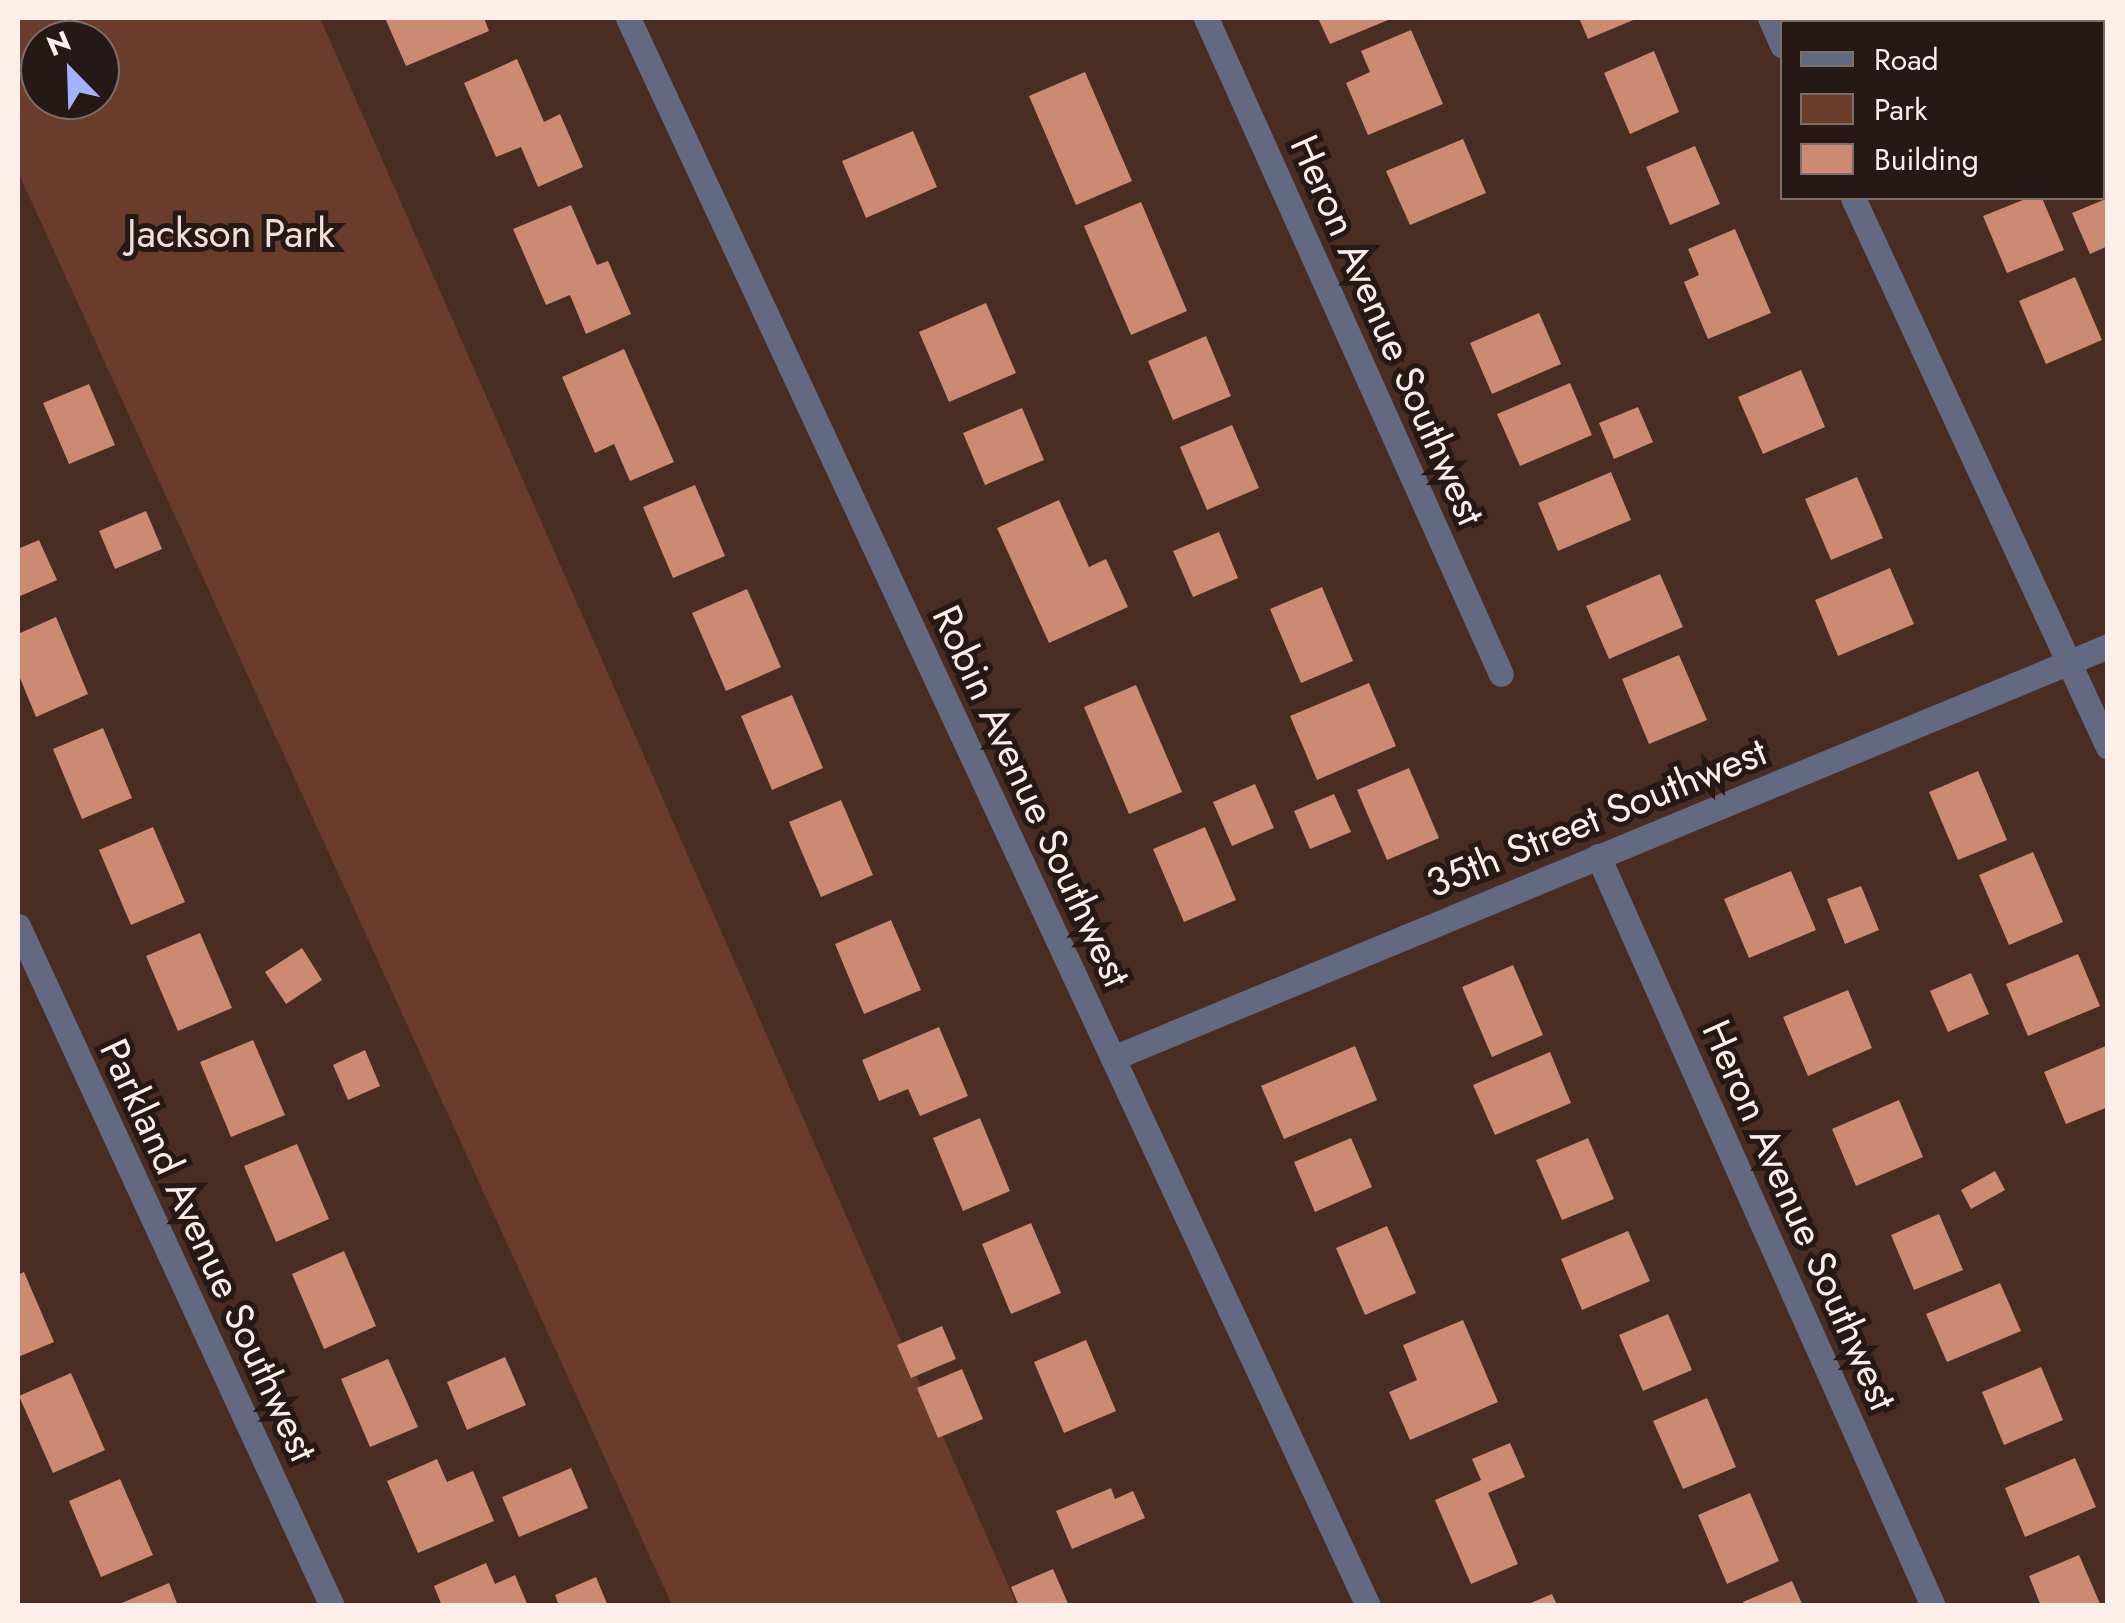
<!DOCTYPE html>
<html>
<head>
<meta charset="utf-8">
<style>
	body { margin:0 }
	#map { position:relative; width:2125px; height:1623px; overflow:hidden; background:#492c22; font-family:Jost,sans-serif }
	div>[style] { position:absolute }
	.green>* { inset:0; background:#6a3c2c }
	.building>* { inset:0; background:#cc8a73 }
	.minor>* { height:25px; margin:-12.5px; padding:0 12.5px; transform-origin:12.5px; border-radius:12.5px; background:#626981 }
	span { translate:-50% -50%; white-space:nowrap; text-align:center; line-height:1.15; -webkit-text-stroke:10px #261814; paint-order:stroke }
	.park-label { font-size:40px; color:#f2dfd8 }
	.street-label { font-size:40px; color:#fdeee9 }
	.frame { position:absolute; inset:0; border:20px solid #fdeee9; pointer-events:none }
	.legend { position:absolute; left:1780px; top:20px; width:325px; height:180px; box-sizing:border-box; background:#261814; border:2px solid #7c6e69; margin:0; padding:12px 18px; list-style:none; font-size:30px; color:#fdeee9 }
	.legend li { display:flex; align-items:center; gap:20px; height:50px }
	.legend b { width:50px; border:2px solid #7c6e69 }
	.north { position:absolute; left:20px; top:20px; width:100px; height:100px; box-sizing:border-box; background:#261814; border:2px solid #7c6e69; border-radius:50%; rotate:337deg; font-size:28px; font-weight:700; line-height:40px; text-align:center; color:#fdeee9 }
	.north::after { content:''; display:block; margin:auto; width:35px; height:45px; background:#a1b3fd; clip-path:polygon(50% 0,100% 100%,50% 72%,0 100%) }
</style>
</head>
<body>
<div id="map">
	<div class="green">
		<i style="clip-path:polygon(evenodd,18px 18px,320px 18px,1017px 1605px,672px 1605px,18px 172px,18px 18px,40px 40px,100px 40px,100px 100px,40px 100px,40px 40px)"></i>
	</div>
	<div class="building">
		<i style="clip-path:polygon(385px 18px,484px 18px,489px 31px,406px 66px)"></i>
		<i style="clip-path:polygon(1318px 18px,1393px 18px,1330px 44px)"></i>
		<i style="clip-path:polygon(1579px 18px,1638px 18px,1588px 39px)"></i>
		<i style="clip-path:polygon(1954px 18px,1966px 18px,1968px 22px,1942px 22px)"></i>
		<i style="clip-path:polygon(2011px 18px,2033px 18px,2035px 22px,2000px 22px)"></i>
		<i style="clip-path:polygon(1411px 30px,1443px 104px,1368px 135px,1346px 83px,1370px 72px,1361px 51px)"></i>
		<i style="clip-path:polygon(1654px 51px,1679px 112px,1630px 134px,1604px 73px)"></i>
		<i style="clip-path:polygon(517px 59px,544px 122px,560px 114px,583px 167px,538px 187px,521px 147px,496px 157px,464px 83px)"></i>
		<i style="clip-path:polygon(1085px 72px,1132px 181px,1076px 205px,1029px 96px)"></i>
		<i style="clip-path:polygon(913px 131px,937px 187px,866px 218px,842px 161px)"></i>
		<i style="clip-path:polygon(1463px 139px,1486px 193px,1410px 225px,1386px 171px)"></i>
		<i style="clip-path:polygon(1695px 146px,1720px 204px,1670px 225px,1646px 167px)"></i>
		<i style="clip-path:polygon(2028px 198px,2042px 198px,2064px 250px,2007px 273px,1983px 216px)"></i>
		<i style="clip-path:polygon(2108px 198px,2108px 246px,2090px 254px,2072px 213px)"></i>
		<i style="clip-path:polygon(1141px 202px,1187px 311px,1131px 335px,1084px 226px)"></i>
		<i style="clip-path:polygon(571px 205px,597px 265px,608px 261px,631px 314px,586px 334px,570px 295px,546px 305px,513px 229px)"></i>
		<i style="clip-path:polygon(1735px 229px,1771px 313px,1708px 339px,1684px 282px,1699px 275px,1688px 249px)"></i>
		<i style="clip-path:polygon(2075px 277px,2102px 340px,2046px 364px,2019px 301px)"></i>
		<i style="clip-path:polygon(986px 303px,1016px 373px,949px 402px,919px 332px)"></i>
		<i style="clip-path:polygon(1539px 313px,1561px 364px,1492px 394px,1470px 343px)"></i>
		<i style="clip-path:polygon(1206px 336px,1231px 396px,1173px 420px,1148px 361px)"></i>
		<i style="clip-path:polygon(624px 349px,674px 462px,630px 481px,614px 444px,595px 453px,562px 377px)"></i>
		<i style="clip-path:polygon(1801px 370px,1825px 427px,1763px 454px,1738px 397px)"></i>
		<i style="clip-path:polygon(1570px 383px,1592px 435px,1520px 466px,1497px 414px)"></i>
		<i style="clip-path:polygon(89px 384px,115px 445px,69px 464px,43px 403px)"></i>
		<i style="clip-path:polygon(1638px 407px,1653px 442px,1614px 459px,1599px 423px)"></i>
		<i style="clip-path:polygon(1022px 408px,1044px 460px,985px 485px,963px 433px)"></i>
		<i style="clip-path:polygon(1232px 425px,1259px 488px,1207px 510px,1180px 447px)"></i>
		<i style="clip-path:polygon(1611px 472px,1631px 520px,1558px 551px,1538px 503px)"></i>
		<i style="clip-path:polygon(1857px 477px,1883px 538px,1831px 560px,1805px 499px)"></i>
		<i style="clip-path:polygon(695px 485px,725px 556px,673px 578px,643px 507px)"></i>
		<i style="clip-path:polygon(1059px 500px,1089px 567px,1106px 559px,1128px 607px,1049px 643px,997px 528px)"></i>
		<i style="clip-path:polygon(146px 511px,162px 549px,115px 569px,99px 531px)"></i>
		<i style="clip-path:polygon(1219px 532px,1238px 578px,1193px 597px,1173px 551px)"></i>
		<i style="clip-path:polygon(39px 540px,57px 580px,18px 597px,18px 542px,20px 548px)"></i>
		<i style="clip-path:polygon(1890px 568px,1914px 624px,1838px 656px,1815px 600px)"></i>
		<i style="clip-path:polygon(1660px 574px,1683px 627px,1609px 659px,1586px 606px)"></i>
		<i style="clip-path:polygon(1322px 587px,1353px 661px,1301px 683px,1270px 609px)"></i>
		<i style="clip-path:polygon(747px 589px,781px 667px,726px 691px,692px 613px)"></i>
		<i style="clip-path:polygon(56px 617px,88px 694px,36px 717px,18px 673px,18px 634px)"></i>
		<i style="clip-path:polygon(1679px 655px,1707px 720px,1649px 744px,1622px 679px)"></i>
		<i style="clip-path:polygon(1369px 683px,1396px 746px,1317px 780px,1290px 716px)"></i>
		<i style="clip-path:polygon(1136px 685px,1182px 792px,1129px 814px,1084px 707px)"></i>
		<i style="clip-path:polygon(792px 695px,823px 768px,772px 790px,741px 716px)"></i>
		<i style="clip-path:polygon(103px 728px,132px 798px,82px 819px,53px 749px)"></i>
		<i style="clip-path:polygon(1409px 768px,1439px 838px,1387px 860px,1357px 790px)"></i>
		<i style="clip-path:polygon(1978px 771px,2007px 840px,1958px 860px,1929px 792px)"></i>
		<i style="clip-path:polygon(1255px 784px,1274px 828px,1232px 846px,1213px 802px)"></i>
		<i style="clip-path:polygon(1334px 794px,1351px 832px,1310px 849px,1294px 811px)"></i>
		<i style="clip-path:polygon(841px 800px,873px 875px,821px 897px,789px 822px)"></i>
		<i style="clip-path:polygon(153px 827px,185px 902px,131px 925px,99px 850px)"></i>
		<i style="clip-path:polygon(1205px 827px,1236px 900px,1184px 922px,1153px 849px)"></i>
		<i style="clip-path:polygon(2033px 852px,2063px 922px,2009px 945px,1979px 875px)"></i>
		<i style="clip-path:polygon(1791px 871px,1816px 930px,1749px 958px,1724px 899px)"></i>
		<i style="clip-path:polygon(1861px 886px,1879px 930px,1845px 944px,1827px 899px)"></i>
		<i style="clip-path:polygon(891px 920px,921px 990px,864px 1014px,835px 944px)"></i>
		<i style="clip-path:polygon(200px 933px,232px 1008px,178px 1031px,146px 956px)"></i>
		<i style="clip-path:polygon(302px 948px,322px 980px,286px 1004px,265px 972px)"></i>
		<i style="clip-path:polygon(2078px 954px,2100px 1006px,2028px 1036px,2006px 984px)"></i>
		<i style="clip-path:polygon(1513px 965px,1543px 1035px,1492px 1057px,1462px 987px)"></i>
		<i style="clip-path:polygon(1971px 973px,1989px 1014px,1948px 1032px,1930px 991px)"></i>
		<i style="clip-path:polygon(1848px 990px,1872px 1048px,1808px 1076px,1783px 1017px)"></i>
		<i style="clip-path:polygon(939px 1027px,968px 1096px,920px 1116px,908px 1089px,879px 1101px,862px 1060px)"></i>
		<i style="clip-path:polygon(253px 1040px,285px 1115px,231px 1137px,200px 1062px)"></i>
		<i style="clip-path:polygon(2108px 1045px,2108px 1107px,2066px 1124px,2044px 1072px)"></i>
		<i style="clip-path:polygon(1355px 1046px,1377px 1100px,1284px 1139px,1261px 1086px)"></i>
		<i style="clip-path:polygon(365px 1050px,380px 1086px,348px 1100px,333px 1065px)"></i>
		<i style="clip-path:polygon(1550px 1052px,1571px 1103px,1495px 1135px,1473px 1085px)"></i>
		<i style="clip-path:polygon(1899px 1100px,1923px 1157px,1856px 1186px,1832px 1129px)"></i>
		<i style="clip-path:polygon(980px 1118px,1010px 1191px,963px 1211px,933px 1138px)"></i>
		<i style="clip-path:polygon(1351px 1138px,1372px 1187px,1315px 1212px,1294px 1162px)"></i>
		<i style="clip-path:polygon(1588px 1138px,1614px 1199px,1562px 1220px,1536px 1160px)"></i>
		<i style="clip-path:polygon(297px 1144px,329px 1219px,276px 1242px,244px 1166px)"></i>
		<i style="clip-path:polygon(1995px 1171px,2005px 1190px,1971px 1209px,1961px 1190px)"></i>
		<i style="clip-path:polygon(1939px 1214px,1963px 1270px,1914px 1290px,1891px 1235px)"></i>
		<i style="clip-path:polygon(1031px 1223px,1061px 1293px,1011px 1314px,982px 1244px)"></i>
		<i style="clip-path:polygon(1387px 1226px,1416px 1293px,1365px 1315px,1336px 1248px)"></i>
		<i style="clip-path:polygon(1628px 1231px,1650px 1281px,1582px 1310px,1561px 1259px)"></i>
		<i style="clip-path:polygon(344px 1251px,376px 1326px,324px 1349px,292px 1274px)"></i>
		<i style="clip-path:polygon(24px 1272px,54px 1342px,18px 1357px,18px 1275px)"></i>
		<i style="clip-path:polygon(2000px 1283px,2021px 1331px,1947px 1362px,1926px 1314px)"></i>
		<i style="clip-path:polygon(1668px 1314px,1692px 1370px,1643px 1391px,1619px 1335px)"></i>
		<i style="clip-path:polygon(1463px 1320px,1498px 1402px,1410px 1440px,1389px 1392px,1417px 1380px,1403px 1345px)"></i>
		<i style="clip-path:polygon(942px 1326px,956px 1359px,911px 1378px,897px 1345px)"></i>
		<i style="clip-path:polygon(1086px 1340px,1116px 1411px,1064px 1433px,1034px 1362px)"></i>
		<i style="clip-path:polygon(505px 1357px,526px 1405px,467px 1430px,447px 1382px)"></i>
		<i style="clip-path:polygon(388px 1359px,418px 1427px,370px 1447px,341px 1379px)"></i>
		<i style="clip-path:polygon(2041px 1367px,2063px 1420px,2004px 1445px,1982px 1392px)"></i>
		<i style="clip-path:polygon(962px 1369px,983px 1419px,938px 1438px,917px 1388px)"></i>
		<i style="clip-path:polygon(71px 1373px,105px 1450px,53px 1473px,19px 1396px)"></i>
		<i style="clip-path:polygon(1707px 1398px,1736px 1467px,1683px 1489px,1653px 1421px)"></i>
		<i style="clip-path:polygon(1510px 1443px,1525px 1477px,1488px 1493px,1518px 1564px,1471px 1584px,1435px 1500px,1481px 1480px,1472px 1459px)"></i>
		<i style="clip-path:polygon(2075px 1458px,2096px 1507px,2025px 1537px,2005px 1488px)"></i>
		<i style="clip-path:polygon(437px 1459px,447px 1482px,473px 1471px,494px 1521px,418px 1553px,387px 1481px)"></i>
		<i style="clip-path:polygon(571px 1468px,588px 1508px,519px 1537px,502px 1497px)"></i>
		<i style="clip-path:polygon(120px 1479px,153px 1555px,101px 1577px,69px 1501px)"></i>
		<i style="clip-path:polygon(1111px 1488px,1115px 1499px,1133px 1491px,1145px 1518px,1072px 1549px,1056px 1511px)"></i>
		<i style="clip-path:polygon(1750px 1493px,1779px 1561px,1727px 1584px,1698px 1515px)"></i>
		<i style="clip-path:polygon(2079px 1555px,2101px 1606px,2041px 1606px,2029px 1576px)"></i>
		<i style="clip-path:polygon(486px 1563px,495px 1584px,515px 1575px,528px 1606px,442px 1606px,434px 1586px)"></i>
		<i style="clip-path:polygon(1053px 1569px,1069px 1606px,1019px 1606px,1011px 1587px)"></i>
		<i style="clip-path:polygon(596px 1577px,608px 1606px,559px 1606px,555px 1595px)"></i>
		<i style="clip-path:polygon(1792px 1581px,1803px 1606px,1744px 1606px,1743px 1602px)"></i>
		<i style="clip-path:polygon(169px 1583px,178px 1606px,117px 1606px,117px 1605px)"></i>
		<i style="clip-path:polygon(1552px 1594px,1557px 1605px,1526px 1605px)"></i>
	</div>
	<div class="minor">
		<i style="left:628px;top:18px;width:1752px;rotate:65.01deg"></i>
		<i style="left:1206px;top:18px;width:719px;rotate:65.79deg"></i>
		<i style="left:1770px;top:18px;width:30px;rotate:66deg"></i>
		<i style="left:1853px;top:198px;width:605px;rotate:65.09deg"></i>
		<i style="left:1598px;top:856px;width:821px;rotate:65.93deg"></i>
		<i style="left:18px;top:926px;width:749px;rotate:65.21deg"></i>
		<i style="left:1113px;top:1058px;width:1077px;rotate:-22.49deg"></i>
	</div>
	<div class="park-label">
		<span style="left:231px;top:233px">Jackson Park</span>
	</div>
	<div class="street-label">
		<span style="left:1388px;top:330px;rotate:66deg">Heron Avenue Southwest</span>
		<span style="left:1032px;top:796px;rotate:65deg">Robin Avenue Southwest</span>
		<span style="left:1596px;top:817px;rotate:-22deg">35th Street Southwest</span>
		<span style="left:1800px;top:1215px;rotate:66deg">Heron Avenue Southwest</span>
		<span style="left:209px;top:1250px;rotate:65deg">Parkland Avenue Southwest</span>
	</div>
	<div class="frame"></div>
	<ul class="legend">
	<li><b style="height:12px;background:#626981"></b>Road</li>
	<li><b style="height:28px;background:#6a3c2c"></b>Park</li>
	<li><b style="height:28px;background:#cc8a73"></b>Building</li>
	</ul>
	<div class="north">N</div>
</div>
</body>
</html>
